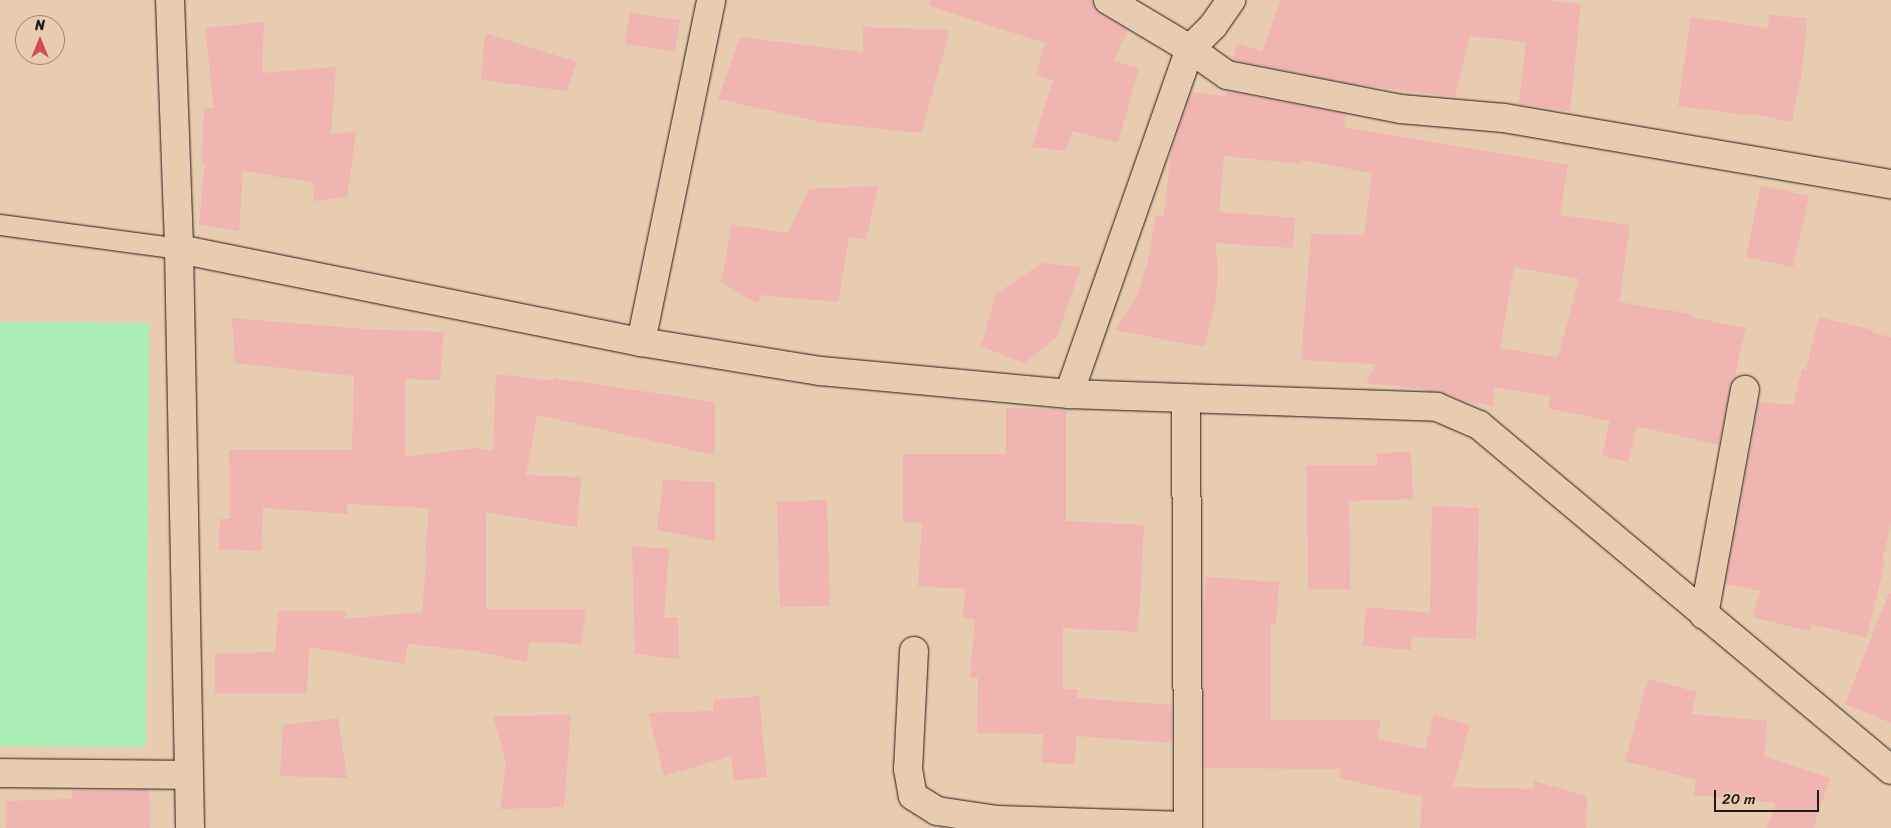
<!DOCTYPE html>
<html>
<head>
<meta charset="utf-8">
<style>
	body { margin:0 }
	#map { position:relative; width:1891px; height:828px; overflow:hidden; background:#e8ccaf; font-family:Sriracha,sans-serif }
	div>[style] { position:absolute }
	.green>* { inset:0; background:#a9edb7 }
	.building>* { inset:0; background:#f0b4b1 }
	.roads { filter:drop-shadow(0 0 1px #1c1c1c) drop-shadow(0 0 1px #1c1c1c) }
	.lane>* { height:20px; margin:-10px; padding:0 10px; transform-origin:10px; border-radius:10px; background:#e8ccaf }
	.street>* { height:28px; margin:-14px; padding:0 14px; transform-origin:14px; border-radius:14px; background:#e8ccaf }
	.secondary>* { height:28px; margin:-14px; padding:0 14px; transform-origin:14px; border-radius:14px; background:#e8ccaf }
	span { translate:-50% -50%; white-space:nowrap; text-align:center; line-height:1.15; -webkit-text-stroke:4px #e8ccaf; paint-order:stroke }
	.north { position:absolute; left:15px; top:15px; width:50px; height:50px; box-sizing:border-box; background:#e8ccaf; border:1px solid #968674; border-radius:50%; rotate:0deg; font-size:14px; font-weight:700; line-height:20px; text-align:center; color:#1c1c1c }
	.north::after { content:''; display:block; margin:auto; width:18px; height:22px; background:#d1495b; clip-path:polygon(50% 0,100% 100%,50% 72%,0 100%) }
	.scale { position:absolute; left:1714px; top:790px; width:105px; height:22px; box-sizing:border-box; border:2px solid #1c1c1c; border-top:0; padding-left:6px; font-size:15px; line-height:18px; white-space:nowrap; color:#1c1c1c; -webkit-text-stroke:4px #e8ccaf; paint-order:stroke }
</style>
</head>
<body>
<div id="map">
	<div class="green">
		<i style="clip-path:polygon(0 322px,149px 323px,146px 747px,0 746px)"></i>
	</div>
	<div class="building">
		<i style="clip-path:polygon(930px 0,1092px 0,1094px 7px,1100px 13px,1128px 30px,1113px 61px,1139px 68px,1118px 143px,1072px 131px,1066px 151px,1032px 147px,1053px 80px,1036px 75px,1045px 43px,929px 6px)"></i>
		<i style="clip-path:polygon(1281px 0,1546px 0,1581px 4px,1570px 111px,1519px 104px,1526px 42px,1470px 36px,1455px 97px,1353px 84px,1233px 60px,1237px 44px,1262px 51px)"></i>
		<i style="clip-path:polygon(630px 13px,680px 20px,675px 51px,625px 44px)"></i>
		<i style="clip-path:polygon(1769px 15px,1807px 18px,1803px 66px,1792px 122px,1747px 113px,1747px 115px,1678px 106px,1691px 17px,1768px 28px)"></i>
		<i style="clip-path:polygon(264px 22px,262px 73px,336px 67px,331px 134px,356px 132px,347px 197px,313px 201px,315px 183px,243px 171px,239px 231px,199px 224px,205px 164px,202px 164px,204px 108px,214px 108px,205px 28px)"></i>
		<i style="clip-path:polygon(863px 27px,950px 30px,921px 133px,825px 123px,718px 99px,740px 37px,863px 52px)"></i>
		<i style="clip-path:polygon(485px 33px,577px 62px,567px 91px,481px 80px)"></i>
		<i style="clip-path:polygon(evenodd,1226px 91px,1346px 114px,1344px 127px,1568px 165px,1560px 215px,1630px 225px,1619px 302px,1691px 314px,1691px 317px,1746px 328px,1734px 379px,1730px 387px,1719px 445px,1637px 426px,1628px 462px,1602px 455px,1610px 421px,1548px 408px,1550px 396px,1494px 387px,1493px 406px,1464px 401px,1443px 393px,1425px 391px,1426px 389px,1366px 383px,1376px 364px,1301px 360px,1311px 234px,1364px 235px,1372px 173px,1301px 160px,1300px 164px,1224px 156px,1219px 212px,1295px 218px,1293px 248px,1215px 243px,1218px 271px,1215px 306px,1204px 347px,1115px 330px,1137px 296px,1148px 262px,1156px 215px,1164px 216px,1171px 150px,1191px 92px,1225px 96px,1226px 91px,1514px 267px,1579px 279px,1558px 357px,1500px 348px,1514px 267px)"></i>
		<i style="clip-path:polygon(1761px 185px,1809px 196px,1793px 267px,1746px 257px)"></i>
		<i style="clip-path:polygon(878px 186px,866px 240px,849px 237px,838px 302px,760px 295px,758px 304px,721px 282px,732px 225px,788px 233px,809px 189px)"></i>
		<i style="clip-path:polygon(1042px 263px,1081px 267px,1057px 337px,1024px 363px,981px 346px,996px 294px)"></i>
		<i style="clip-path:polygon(1819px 317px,1873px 330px,1872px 333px,1891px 337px,1891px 524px,1882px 562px,1885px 563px,1866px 638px,1812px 624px,1810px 631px,1753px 617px,1760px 591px,1725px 584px,1759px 402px,1793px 405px,1802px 369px,1806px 370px)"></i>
		<i style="clip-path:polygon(232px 318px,364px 329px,444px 332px,440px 380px,405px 379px,405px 457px,474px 448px,493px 451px,496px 374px,553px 381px,554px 378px,715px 402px,715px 455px,537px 415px,526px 475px,581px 477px,577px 527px,486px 512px,486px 609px,586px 609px,581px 644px,529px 642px,527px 662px,475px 651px,408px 644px,404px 664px,309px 647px,307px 693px,215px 693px,215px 654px,275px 652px,278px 611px,347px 611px,345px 619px,422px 612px,427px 554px,425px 554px,429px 508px,347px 504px,348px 514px,263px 508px,261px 551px,219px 549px,220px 519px,230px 519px,229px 450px,352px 450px,354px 376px,235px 363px)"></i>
		<i style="clip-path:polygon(1006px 408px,1066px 409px,1066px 521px,1144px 525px,1138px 632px,1063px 628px,1063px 689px,1078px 689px,1077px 698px,1172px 705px,1172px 743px,1076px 736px,1075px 764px,1042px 763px,1043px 734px,977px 733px,978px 678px,970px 677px,975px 619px,963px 618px,965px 589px,918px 586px,922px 523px,903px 523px,903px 454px,1006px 454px)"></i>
		<i style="clip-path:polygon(1411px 452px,1413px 499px,1349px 501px,1350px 589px,1308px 589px,1307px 465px,1377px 465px,1377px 453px)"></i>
		<i style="clip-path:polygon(663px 480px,715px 482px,715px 541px,657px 530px)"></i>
		<i style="clip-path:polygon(827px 500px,830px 606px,780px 607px,777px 502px)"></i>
		<i style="clip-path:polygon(1432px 506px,1479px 508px,1476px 639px,1412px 637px,1411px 650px,1363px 646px,1366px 607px,1430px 613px)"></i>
		<i style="clip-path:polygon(632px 546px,669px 549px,664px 618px,678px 617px,679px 659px,635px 654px)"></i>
		<i style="clip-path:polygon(1206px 577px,1279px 582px,1276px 624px,1271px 624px,1271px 720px,1380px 720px,1378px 739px,1425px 749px,1434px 715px,1470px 725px,1453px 787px,1533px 789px,1534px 781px,1587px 796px,1586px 828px,1420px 828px,1422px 797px,1339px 778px,1341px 769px,1203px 768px,1203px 619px)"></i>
		<i style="clip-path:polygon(1889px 593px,1891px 593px,1891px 723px,1845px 704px)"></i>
		<i style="clip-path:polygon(1648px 679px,1697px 692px,1691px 714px,1767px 721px,1764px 756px,1830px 778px,1813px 828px,1767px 828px,1776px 803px,1694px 795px,1696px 780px,1625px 761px)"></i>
		<i style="clip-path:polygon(759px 696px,767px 777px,734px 781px,731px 756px,664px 776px,648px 713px,713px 711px,714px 700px)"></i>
		<i style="clip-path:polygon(571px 715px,564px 807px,500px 809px,506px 762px,493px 716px)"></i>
		<i style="clip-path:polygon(338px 718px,347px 778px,280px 776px,283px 725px)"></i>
		<i style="clip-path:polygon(72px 790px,149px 790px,150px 828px,6px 828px,5px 801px,72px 799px)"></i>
	</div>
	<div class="roads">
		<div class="lane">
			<i style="left:0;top:225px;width:181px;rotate:7.6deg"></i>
		</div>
		<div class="street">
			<i style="left:1108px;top:0;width:96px;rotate:30.9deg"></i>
			<i style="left:1190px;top:49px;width:45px;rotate:35.1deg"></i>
			<i style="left:1227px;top:75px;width:177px;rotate:11.1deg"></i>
			<i style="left:1401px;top:109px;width:103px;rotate:5deg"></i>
			<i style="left:1504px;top:118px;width:393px;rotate:9.7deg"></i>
			<i style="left:179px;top:249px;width:471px;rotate:11.4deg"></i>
			<i style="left:641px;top:342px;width:182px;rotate:9.2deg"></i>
			<i style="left:821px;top:371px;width:249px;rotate:5.3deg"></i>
			<i style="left:1069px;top:394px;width:368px;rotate:2deg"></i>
			<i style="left:1437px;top:407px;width:46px;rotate:23.2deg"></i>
			<i style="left:1479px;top:425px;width:537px;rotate:39.94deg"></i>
			<i style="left:641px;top:342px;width:349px;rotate:-78.4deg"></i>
			<i style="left:1069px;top:394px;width:366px;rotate:-70.7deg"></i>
			<i style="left:1190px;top:49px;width:33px;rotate:-45deg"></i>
			<i style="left:1213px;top:26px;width:32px;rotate:-55deg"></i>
			<i style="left:1186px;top:400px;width:428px;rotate:89.7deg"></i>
			<i style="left:1704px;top:615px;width:229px;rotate:-79.7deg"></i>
			<i style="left:914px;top:651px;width:118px;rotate:92.9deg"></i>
			<i style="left:908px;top:769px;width:27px;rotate:80deg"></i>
			<i style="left:913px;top:796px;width:28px;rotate:32deg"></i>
			<i style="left:937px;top:811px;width:61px;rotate:8.5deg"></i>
			<i style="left:997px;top:820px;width:191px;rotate:1.8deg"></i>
			<i style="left:0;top:773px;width:188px;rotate:0.6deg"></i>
		</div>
		<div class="secondary">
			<i style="left:170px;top:0;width:249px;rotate:87.9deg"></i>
			<i style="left:179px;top:249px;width:579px;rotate:88.91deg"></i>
		</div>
	</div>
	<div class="north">N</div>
	<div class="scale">20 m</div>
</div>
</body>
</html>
